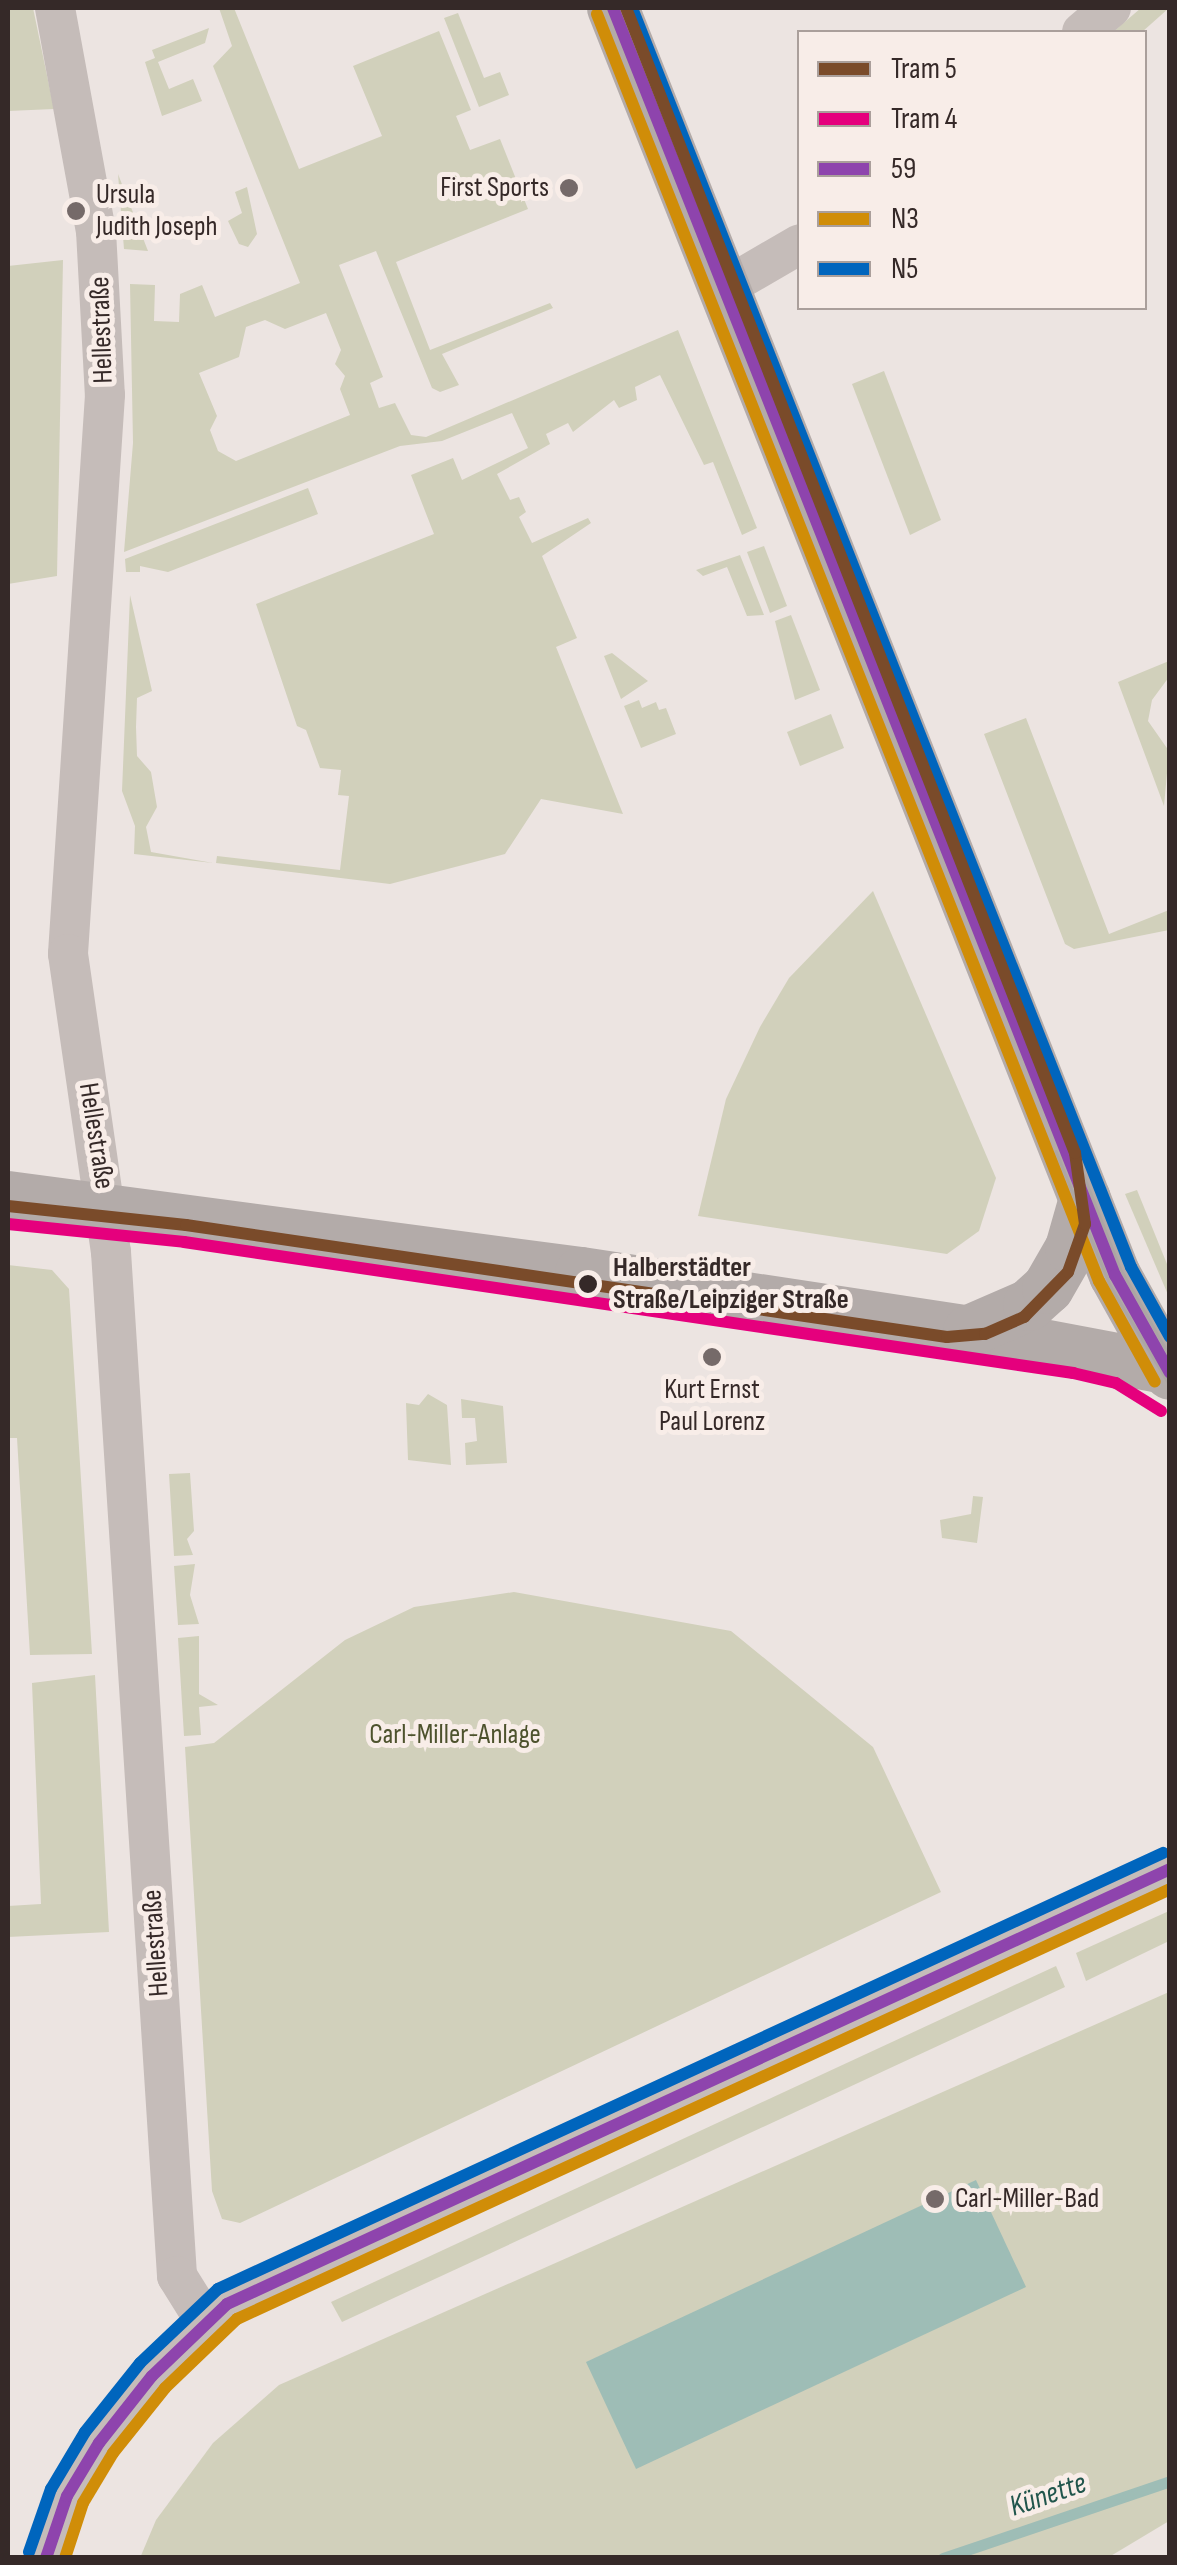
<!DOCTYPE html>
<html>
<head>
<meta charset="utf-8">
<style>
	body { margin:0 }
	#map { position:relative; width:1177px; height:2565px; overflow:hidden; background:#ece4e1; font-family:"Sofia Sans Condensed",sans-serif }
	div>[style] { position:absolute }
	.green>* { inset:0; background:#d1d0bb }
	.water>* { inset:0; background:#9ebdb6 }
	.stream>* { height:11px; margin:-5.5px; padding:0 5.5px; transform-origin:5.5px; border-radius:5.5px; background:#9ebdb6 }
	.minor>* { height:40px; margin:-20px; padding:0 20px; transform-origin:20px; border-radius:20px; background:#c5bcb9 }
	.major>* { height:52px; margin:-26px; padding:0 26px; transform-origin:26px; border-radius:26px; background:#b3aba9 }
	.tram>* { height:2.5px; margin:-1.25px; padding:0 1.25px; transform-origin:1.25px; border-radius:1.25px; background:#aca6a4 }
	.bus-1>* { height:12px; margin:-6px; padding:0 6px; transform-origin:6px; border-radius:6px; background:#8e44ad }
	.bus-2>* { height:12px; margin:-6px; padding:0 6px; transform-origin:6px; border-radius:6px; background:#d08d08 }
	.bus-3>* { height:12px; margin:-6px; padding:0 6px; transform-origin:6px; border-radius:6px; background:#0065bd }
	.tram-1>* { height:12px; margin:-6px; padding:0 6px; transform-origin:6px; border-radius:6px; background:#7a4b2a }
	.tram-2>* { height:12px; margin:-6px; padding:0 6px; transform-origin:6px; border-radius:6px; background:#e5007d }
	.dots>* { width:28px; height:28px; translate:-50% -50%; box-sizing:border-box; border:5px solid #f8ede8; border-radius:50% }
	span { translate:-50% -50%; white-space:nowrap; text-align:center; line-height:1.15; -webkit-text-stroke:10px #f8ede8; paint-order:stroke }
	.poi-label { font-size:28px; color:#352928 }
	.right { translate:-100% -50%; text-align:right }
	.left { translate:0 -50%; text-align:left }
	.street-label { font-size:28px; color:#352928 }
	.stop-label { font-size:28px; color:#352928; font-weight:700 }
	.park-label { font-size:28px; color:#4d522d }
	.water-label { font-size:30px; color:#20554c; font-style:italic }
	.frame { position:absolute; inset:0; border:10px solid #352928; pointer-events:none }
	.legend { position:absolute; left:797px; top:30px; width:350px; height:280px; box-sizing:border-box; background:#f8ede8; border:2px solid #aa9f9b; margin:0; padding:12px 18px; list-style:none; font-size:30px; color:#352928 }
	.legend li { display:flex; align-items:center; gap:20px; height:50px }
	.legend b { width:50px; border:2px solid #aa9f9b }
</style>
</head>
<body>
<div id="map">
	<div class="green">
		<i style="clip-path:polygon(8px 8px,33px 8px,54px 109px,8px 111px)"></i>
		<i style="clip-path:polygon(evenodd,219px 8px,234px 8px,299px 169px,382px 136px,353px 66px,439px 31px,471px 110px,456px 116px,470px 150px,500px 139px,528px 209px,396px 262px,430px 350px,550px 303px,553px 308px,442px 354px,459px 385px,440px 392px,432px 388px,376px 251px,339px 265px,383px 377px,370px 383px,379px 408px,395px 403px,411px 435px,426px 437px,678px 330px,757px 528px,742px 535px,713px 462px,704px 465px,660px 375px,635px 387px,637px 400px,619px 408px,614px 400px,573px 432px,568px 423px,546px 434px,550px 444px,497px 474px,510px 500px,519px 497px,526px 512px,519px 517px,532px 543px,588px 518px,591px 523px,542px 556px,577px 638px,556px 647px,623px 814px,541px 799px,505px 854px,390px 884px,216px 863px,217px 856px,340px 870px,349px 796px,338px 795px,341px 770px,320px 768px,306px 730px,297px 726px,256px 604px,434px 534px,411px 475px,453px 458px,462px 480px,528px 448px,512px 413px,442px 441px,400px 446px,124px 552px,133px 443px,130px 284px,155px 285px,154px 321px,179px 322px,180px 294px,202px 285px,215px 317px,300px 283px,213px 66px,232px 46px,219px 8px,326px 313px,341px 350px,335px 364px,345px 376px,340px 389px,350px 415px,236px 461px,218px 451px,210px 430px,217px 416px,199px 373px,239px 357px,246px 327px,265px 320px,285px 329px,326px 313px)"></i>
		<i style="clip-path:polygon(1141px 8px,1169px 8px,1142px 32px,1113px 32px)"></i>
		<i style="clip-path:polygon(458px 13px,484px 78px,500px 72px,509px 95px,479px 107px,444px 18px)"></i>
		<i style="clip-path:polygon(209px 28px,205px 43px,158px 62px,169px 89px,193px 79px,202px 101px,162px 116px,145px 62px,155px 58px,152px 50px)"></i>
		<i style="clip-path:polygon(118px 174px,141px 233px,148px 251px,124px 249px)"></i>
		<i style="clip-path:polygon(247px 187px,257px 234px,248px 247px,239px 244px,228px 221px,242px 213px,235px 192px)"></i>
		<i style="clip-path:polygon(63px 260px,57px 576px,8px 584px,8px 266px)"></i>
		<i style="clip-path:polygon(884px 371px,941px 520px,910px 535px,852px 384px)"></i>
		<i style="clip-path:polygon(308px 488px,318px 514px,168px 572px,140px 566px,140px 572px,126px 572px,125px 559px)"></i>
		<i style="clip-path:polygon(764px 546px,787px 606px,770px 613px,747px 552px)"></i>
		<i style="clip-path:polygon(740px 555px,764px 615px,747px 616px,727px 567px,703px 576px,696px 570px)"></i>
		<i style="clip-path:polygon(130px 595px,152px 691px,137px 698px,136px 727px,137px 756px,151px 772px,157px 807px,146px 827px,151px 852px,213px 863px,134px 854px,135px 826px,122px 791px)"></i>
		<i style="clip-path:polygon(791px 615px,820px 690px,795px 700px,775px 621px)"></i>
		<i style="clip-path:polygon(612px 653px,648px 681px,621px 699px,604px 656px)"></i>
		<i style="clip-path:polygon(1169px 661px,1169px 677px,1152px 700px,1148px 721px,1169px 751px,1164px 806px,1118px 682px)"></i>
		<i style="clip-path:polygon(639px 700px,642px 708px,656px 702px,659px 710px,666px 708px,676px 734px,641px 748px,624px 706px)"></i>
		<i style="clip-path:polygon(831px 714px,844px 748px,800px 766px,787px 732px)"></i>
		<i style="clip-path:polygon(1026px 718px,1109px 934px,1169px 910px,1169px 930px,1074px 949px,1065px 944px,984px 734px)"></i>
		<i style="clip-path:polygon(873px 891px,996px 1178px,979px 1231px,947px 1254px,698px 1216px,726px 1099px,760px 1027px,789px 978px)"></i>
		<i style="clip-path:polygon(1137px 1190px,1169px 1269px,1169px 1297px,1125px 1194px)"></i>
		<i style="clip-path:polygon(8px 1265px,52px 1270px,69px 1289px,92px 1654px,30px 1655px,17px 1438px,8px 1438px)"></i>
		<i style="clip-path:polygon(428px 1394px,447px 1405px,451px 1465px,408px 1460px,406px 1403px,419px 1405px)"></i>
		<i style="clip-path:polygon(461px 1399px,503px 1406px,507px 1463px,466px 1465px,465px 1443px,477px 1441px,475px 1418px,462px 1418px)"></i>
		<i style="clip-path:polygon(190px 1473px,194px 1531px,187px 1539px,193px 1555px,174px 1556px,169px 1474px)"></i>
		<i style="clip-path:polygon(973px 1496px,983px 1497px,977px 1543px,942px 1538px,940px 1520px,971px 1514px)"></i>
		<i style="clip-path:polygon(195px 1564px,190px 1595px,199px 1624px,178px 1625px,174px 1566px)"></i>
		<i style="clip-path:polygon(514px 1592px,731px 1631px,873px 1747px,941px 1892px,240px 2223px,222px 2219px,212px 2191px,185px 1747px,214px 1743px,345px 1640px,414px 1607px)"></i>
		<i style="clip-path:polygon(199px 1636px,199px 1694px,218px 1705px,199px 1707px,201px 1735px,184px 1736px,178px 1638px)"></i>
		<i style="clip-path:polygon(95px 1675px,109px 1932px,8px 1937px,8px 1906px,41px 1904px,32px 1683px)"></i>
		<i style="clip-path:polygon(1169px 1911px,1169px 1941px,1086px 1981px,1076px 1953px)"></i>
		<i style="clip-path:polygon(1056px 1966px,1065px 1987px,342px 2322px,331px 2302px)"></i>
		<i style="clip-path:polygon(1169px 1992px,1169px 2521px,1109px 2557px,140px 2558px,156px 2520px,213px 2443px,279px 2385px)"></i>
	</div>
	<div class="water">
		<i style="clip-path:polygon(976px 2180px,1026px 2287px,636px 2469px,586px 2362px)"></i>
	</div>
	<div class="stream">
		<i style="left:943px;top:2558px;width:240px;rotate:-18.7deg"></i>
	</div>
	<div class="minor">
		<i style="left:55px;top:8px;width:227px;rotate:79.6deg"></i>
		<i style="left:96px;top:231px;width:164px;rotate:86.9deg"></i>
		<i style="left:105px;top:395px;width:560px;rotate:93.79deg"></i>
		<i style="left:68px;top:954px;width:301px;rotate:81.8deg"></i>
		<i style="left:111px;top:1252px;width:1026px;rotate:86.31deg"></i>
		<i style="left:177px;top:2276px;width:53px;rotate:58.1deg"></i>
		<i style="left:1082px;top:32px;width:38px;rotate:-40deg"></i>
		<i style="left:721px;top:290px;width:91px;rotate:-30.2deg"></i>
		<i style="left:46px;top:2558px;width:65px;rotate:-71.3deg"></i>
		<i style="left:67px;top:2496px;width:62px;rotate:-58.9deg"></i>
		<i style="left:99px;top:2443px;width:85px;rotate:-51.7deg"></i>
		<i style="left:152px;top:2376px;width:104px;rotate:-43.8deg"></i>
		<i style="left:227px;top:2304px;width:1038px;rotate:-24.76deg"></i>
	</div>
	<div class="major">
		<i style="left:613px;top:8px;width:1363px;rotate:68.39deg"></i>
		<i style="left:1115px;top:1275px;width:113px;rotate:60.9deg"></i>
		<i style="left:8px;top:1197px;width:578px;rotate:7.56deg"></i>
		<i style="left:581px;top:1273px;width:409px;rotate:8.6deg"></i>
		<i style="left:985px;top:1334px;width:183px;rotate:10.7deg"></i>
		<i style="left:969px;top:1331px;width:65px;rotate:-23.4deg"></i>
		<i style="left:1029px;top:1305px;width:25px;rotate:-42deg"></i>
		<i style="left:1048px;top:1288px;width:46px;rotate:-60.1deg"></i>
		<i style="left:1071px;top:1248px;width:51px;rotate:-74.1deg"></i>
	</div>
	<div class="tram">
		<i style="left:1056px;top:1151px;width:147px;rotate:68deg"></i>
		<i style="left:1111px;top:1287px;width:114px;rotate:59deg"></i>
		<i style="left:1075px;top:1153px;width:123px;rotate:68.6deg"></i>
		<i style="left:1120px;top:1268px;width:101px;rotate:60.4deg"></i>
	</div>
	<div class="bus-1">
		<i style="left:613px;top:8px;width:1363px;rotate:68.39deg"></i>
		<i style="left:1115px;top:1275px;width:112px;rotate:60.7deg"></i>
		<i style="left:46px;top:2558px;width:65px;rotate:-71.3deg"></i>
		<i style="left:67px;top:2496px;width:62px;rotate:-58.9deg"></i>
		<i style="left:99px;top:2443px;width:85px;rotate:-51.7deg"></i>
		<i style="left:152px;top:2376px;width:104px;rotate:-43.8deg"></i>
		<i style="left:227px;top:2304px;width:1038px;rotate:-24.76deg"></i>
	</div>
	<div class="bus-2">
		<i style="left:597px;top:14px;width:1363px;rotate:68.39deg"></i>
		<i style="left:1099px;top:1281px;width:115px;rotate:61deg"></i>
		<i style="left:65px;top:2558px;width:58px;rotate:-71.9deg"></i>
		<i style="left:83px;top:2503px;width:58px;rotate:-59deg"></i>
		<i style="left:113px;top:2453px;width:83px;rotate:-51.3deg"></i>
		<i style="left:165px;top:2388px;width:100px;rotate:-43.8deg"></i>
		<i style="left:237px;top:2319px;width:1027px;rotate:-24.74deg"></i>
	</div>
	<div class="bus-3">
		<i style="left:632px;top:8px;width:1354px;rotate:68.38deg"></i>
		<i style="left:1131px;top:1267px;width:80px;rotate:60.9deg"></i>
		<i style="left:29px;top:2552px;width:67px;rotate:-70.8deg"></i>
		<i style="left:51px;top:2489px;width:66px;rotate:-59.2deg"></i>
		<i style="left:85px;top:2432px;width:88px;rotate:-51.4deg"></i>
		<i style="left:140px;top:2363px;width:108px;rotate:-43.5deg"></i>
		<i style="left:218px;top:2289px;width:1041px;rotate:-24.77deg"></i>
	</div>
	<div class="tram-1">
		<i style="left:8px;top:1206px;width:179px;rotate:6.1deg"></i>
		<i style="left:186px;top:1225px;width:769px;rotate:8.37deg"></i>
		<i style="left:947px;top:1337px;width:38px;rotate:-5deg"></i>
		<i style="left:985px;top:1334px;width:43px;rotate:-23.6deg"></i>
		<i style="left:1024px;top:1317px;width:63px;rotate:-45.6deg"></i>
		<i style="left:1068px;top:1272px;width:51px;rotate:-70.5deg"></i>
		<i style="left:1085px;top:1224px;width:72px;rotate:-98deg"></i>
		<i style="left:1075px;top:1153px;width:1230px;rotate:-111.41deg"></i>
	</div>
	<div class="tram-2">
		<i style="left:8px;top:1224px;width:177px;rotate:5.8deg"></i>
		<i style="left:184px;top:1242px;width:899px;rotate:8.38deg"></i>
		<i style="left:1073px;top:1373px;width:44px;rotate:13.1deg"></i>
		<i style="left:1116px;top:1383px;width:53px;rotate:31.9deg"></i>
	</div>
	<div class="dots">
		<i style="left:569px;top:188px;background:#756a69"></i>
		<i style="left:76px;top:211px;background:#756a69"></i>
		<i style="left:588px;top:1284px;background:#352928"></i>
		<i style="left:712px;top:1357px;background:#756a69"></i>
		<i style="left:935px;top:2199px;background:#756a69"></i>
	</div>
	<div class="poi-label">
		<span class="right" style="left:549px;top:188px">First Sports</span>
		<span class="left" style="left:96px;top:211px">Ursula<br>Judith Joseph</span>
		<span style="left:712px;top:1406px">Kurt Ernst<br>Paul Lorenz</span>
		<span class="left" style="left:955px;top:2199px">Carl-Miller-Bad</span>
	</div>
	<div class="street-label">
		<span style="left:102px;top:330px;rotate:-92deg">Hellestraße</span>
		<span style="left:96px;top:1136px;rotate:81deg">Hellestraße</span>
		<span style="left:156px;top:1943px;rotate:-94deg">Hellestraße</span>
	</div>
	<div class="stop-label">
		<span class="left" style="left:613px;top:1284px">Halberstädter<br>Straße/Leipziger Straße</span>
	</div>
	<div class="park-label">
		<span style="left:455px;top:1735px">Carl-Miller-Anlage</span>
	</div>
	<div class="water-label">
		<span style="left:1048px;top:2495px;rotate:-19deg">Künette</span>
	</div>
	<div class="frame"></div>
	<ul class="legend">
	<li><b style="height:12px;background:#7a4b2a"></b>Tram 5</li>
	<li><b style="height:12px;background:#e5007d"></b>Tram 4</li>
	<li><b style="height:12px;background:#8e44ad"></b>59</li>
	<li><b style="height:12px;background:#d08d08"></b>N3</li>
	<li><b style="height:12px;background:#0065bd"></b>N5</li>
	</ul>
</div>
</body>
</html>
